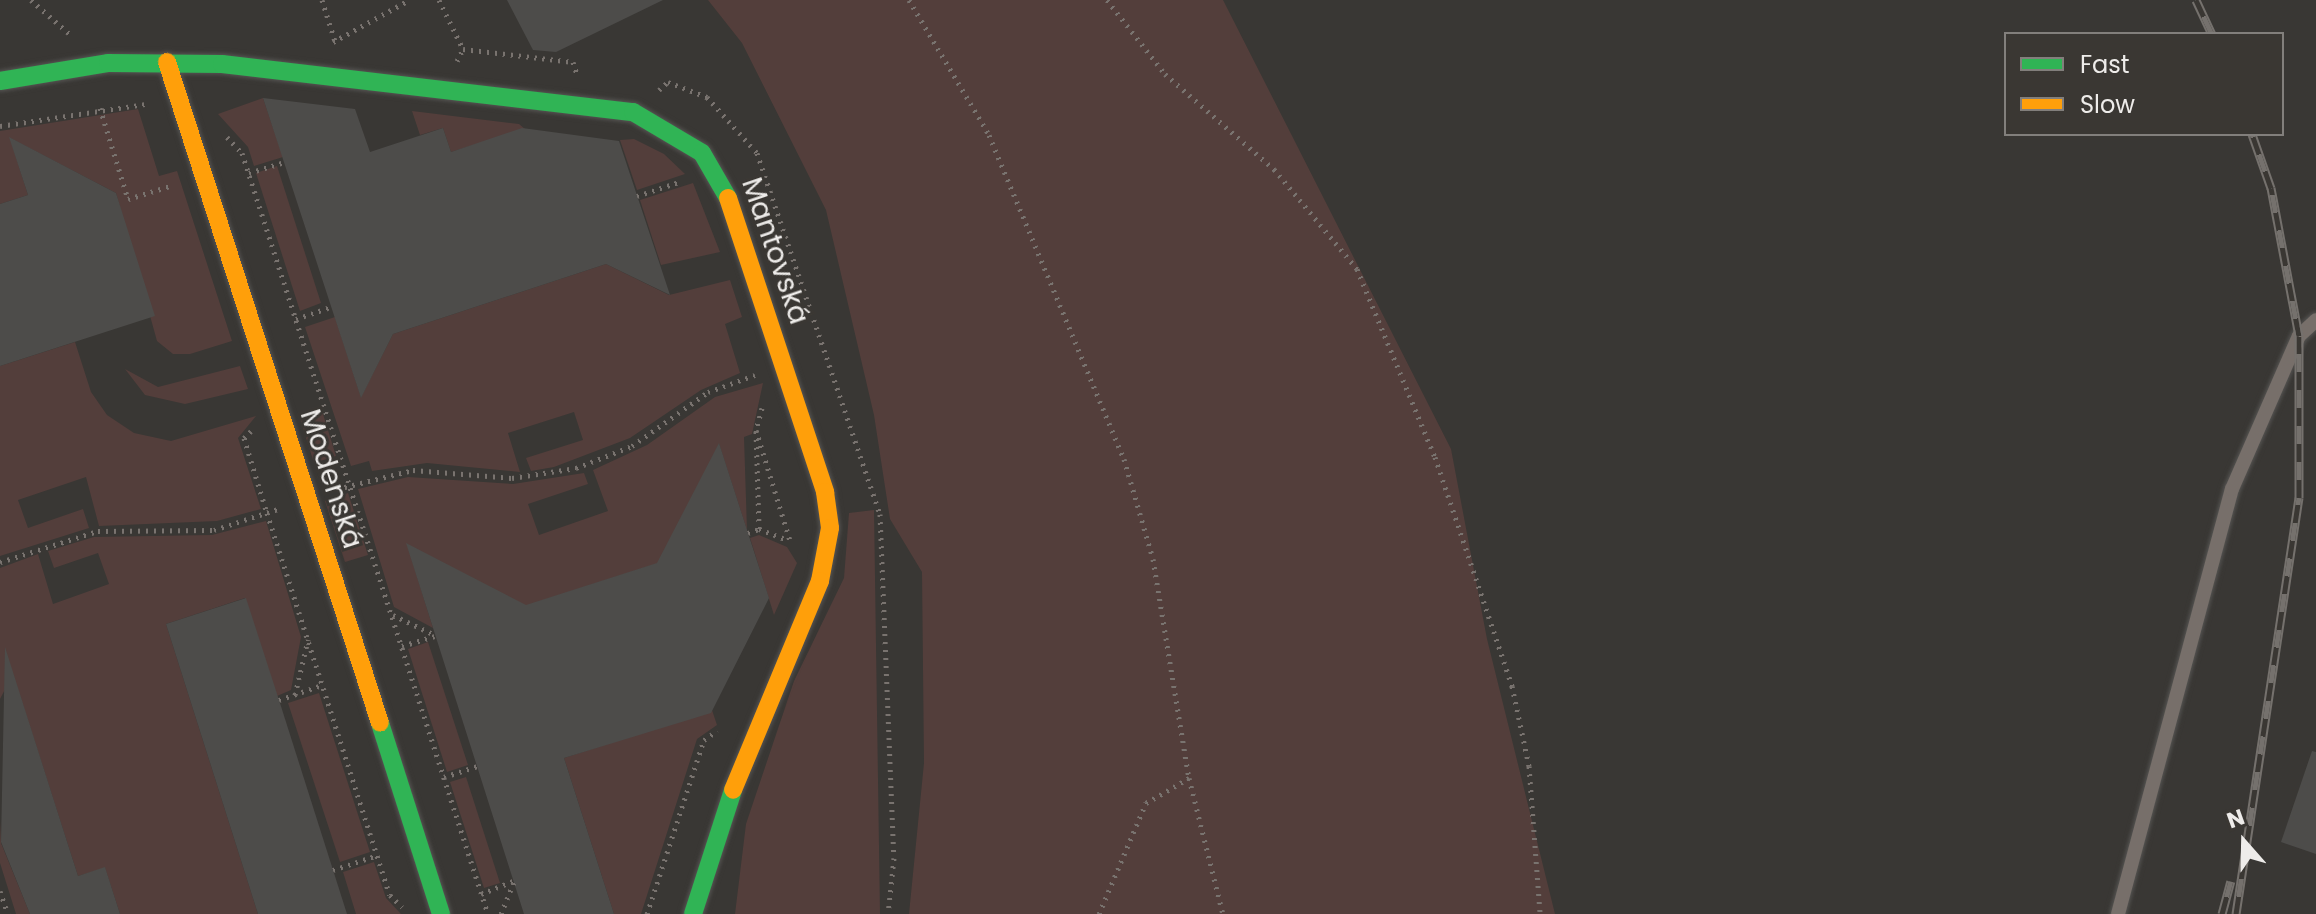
<!DOCTYPE html>
<html>
<head>
<meta charset="utf-8">
<style>
	body { margin:0 }
	#map { position:relative; width:2316px; height:914px; overflow:hidden; background:#393734; font-family:Poppins,sans-serif }
	div>[style] { position:absolute }
	.green>* { inset:0; background:#533e3b }
	.building>* { inset:0; background:#4d4c4a }
	.path>* { height:5px; margin-top:-2.5px; transform-origin:0; background:repeating-linear-gradient(90deg,#79736f 0 2px,transparent 0 8px) }
	.roads { filter:drop-shadow(0 0 2px #555452) drop-shadow(0 0 2px #555452) }
	.lane>* { height:14px; margin:-7px; padding:0 7px; transform-origin:7px; border-radius:7px; background:#776f6a }
	.fast>* { height:18px; margin:-9px; padding:0 9px; transform-origin:9px; border-radius:9px; background:#30b455 }
	.slow>* { height:18px; margin:-9px; padding:0 9px; transform-origin:9px; border-radius:9px; background:#ff9f0a }
	.rail>* { height:9px; margin-top:-4.5px; transform-origin:0; background:repeating-linear-gradient(90deg,#3a3733 0 18px,#75716d 0 36px); box-sizing:border-box; border-block:2px solid #75716d }
	span { translate:-50% -50%; white-space:nowrap; text-align:center; line-height:1.15; -webkit-text-stroke:6px #3a3733; paint-order:stroke }
	.street-label { font-size:28px; color:#eeecea }
	.legend { position:absolute; left:2004px; top:32px; width:280px; height:104px; box-sizing:border-box; background:#3a3733; border:2px solid #827f7c; margin:0; padding:10px 14px; list-style:none; font-size:24px; color:#eeecea }
	.legend li { display:flex; align-items:center; gap:16px; height:40px }
	.legend b { width:40px; border:2px solid #827f7c }
	.north { position:absolute; left:2204px; top:802px; width:80px; height:80px; -webkit-text-stroke:6px #3a3733; paint-order:stroke; rotate:340deg; font-size:22px; font-weight:700; line-height:32px; text-align:center; color:#eeecea }
	.north::after { content:''; display:block; margin:auto; width:28px; height:36px; background:#eeecea; clip-path:polygon(50% 0,100% 100%,50% 72%,0 100%) }
</style>
</head>
<body>
<div id="map">
	<div class="green">
		<i style="clip-path:polygon(708px 0,1223px 0,1451px 449px,1487px 639px,1555px 914px,909px 914px,924px 763px,922px 572px,890px 519px,874px 415px,826px 210px,742px 43px)"></i>
		<i style="clip-path:polygon(263px 98px,283px 157px,254px 166px,248px 147px,218px 114px)"></i>
		<i style="clip-path:polygon(138px 109px,159px 176px,177px 171px,232px 341px,190px 354px,173px 354px,157px 341px,116px 193px,10px 138px,28px 195px,0 204px,0 131px)"></i>
		<i style="clip-path:polygon(412px 111px,519px 124px,525px 129px,451px 152px,443px 128px,420px 135px)"></i>
		<i style="clip-path:polygon(634px 139px,664px 154px,685px 174px,637px 190px,620px 140px)"></i>
		<i style="clip-path:polygon(277px 166px,321px 303px,300px 311px,256px 173px)"></i>
		<i style="clip-path:polygon(693px 183px,720px 252px,661px 265px,640px 200px)"></i>
		<i style="clip-path:polygon(606px 264px,669px 295px,730px 280px,742px 317px,725px 324px,740px 373px,701px 390px,630px 438px,554px 467px,531px 471px,526px 458px,583px 440px,574px 412px,508px 433px,520px 472px,427px 463px,372px 471px,369px 461px,351px 466px,305px 327px,335px 317px,361px 397px,393px 334px)"></i>
		<i style="clip-path:polygon(75px 342px,91px 392px,107px 415px,134px 433px,171px 441px,256px 416px,238px 438px,261px 509px,217px 521px,99px 526px,86px 477px,18px 500px,28px 528px,83px 509px,89px 528px,0 556px,0 366px)"></i>
		<i style="clip-path:polygon(240px 366px,248px 389px,185px 404px,145px 395px,125px 369px,158px 387px)"></i>
		<i style="clip-path:polygon(763px 383px,752px 434px,744px 437px,747px 530px,719px 444px,668px 560px,516px 609px,407px 544px,433px 628px,394px 607px,358px 489px,408px 477px,513px 484px,584px 473px,588px 484px,528px 504px,539px 535px,608px 511px,593px 470px,647px 445px,715px 397px)"></i>
		<i style="clip-path:polygon(322px 411px,336px 456px,314px 463px,300px 419px)"></i>
		<i style="clip-path:polygon(348px 493px,368px 555px,345px 562px,325px 501px)"></i>
		<i style="clip-path:polygon(874px 510px,880px 914px,735px 914px,746px 824px,794px 681px,844px 578px,849px 513px)"></i>
		<i style="clip-path:polygon(266px 521px,301px 637px,291px 690px,277px 696px,245px 598px,166px 624px,258px 914px,120px 914px,105px 868px,78px 876px,13px 674px,0 699px,0 568px,38px 554px,53px 604px,109px 584px,98px 553px,54px 568px,48px 551px,94px 537px,212px 535px)"></i>
		<i style="clip-path:polygon(759px 535px,787px 547px,797px 563px,774px 615px,750px 538px)"></i>
		<i style="clip-path:polygon(428px 642px,468px 765px,447px 772px,408px 649px)"></i>
		<i style="clip-path:polygon(319px 693px,370px 852px,340px 862px,288px 703px)"></i>
		<i style="clip-path:polygon(712px 710px,717px 725px,697px 739px,641px 914px,614px 914px,564px 758px)"></i>
		<i style="clip-path:polygon(466px 777px,500px 883px,484px 888px,450px 782px)"></i>
		<i style="clip-path:polygon(0 821px,1px 843px,30px 914px,16px 914px,0 863px)"></i>
		<i style="clip-path:polygon(374px 862px,386px 898px,401px 914px,356px 914px,343px 872px)"></i>
	</div>
	<div class="building">
		<i style="clip-path:polygon(507px 0,663px 0,556px 52px,533px 50px)"></i>
		<i style="clip-path:polygon(263px 98px,355px 109px,370px 152px,443px 128px,451px 152px,522px 128px,619px 141px,670px 295px,606px 264px,393px 334px,361px 398px)"></i>
		<i style="clip-path:polygon(9px 137px,116px 193px,155px 316px,0 366px,0 204px,28px 195px)"></i>
		<i style="clip-path:polygon(719px 443px,769px 598px,711px 713px,564px 758px,614px 914px,524px 914px,406px 543px,526px 605px,657px 563px)"></i>
		<i style="clip-path:polygon(246px 598px,279px 700px,347px 914px,258px 914px,166px 624px)"></i>
		<i style="clip-path:polygon(5px 647px,78px 876px,105px 867px,120px 914px,30px 914px,1px 842px)"></i>
		<i style="clip-path:polygon(2312px 751px,2316px 752px,2316px 854px,2281px 842px)"></i>
	</div>
	<div class="path">
		<i style="left:31px;top:0;width:55px;rotate:41.3deg"></i>
		<i style="left:322px;top:0;width:43px;rotate:72.4deg"></i>
		<i style="left:439px;top:0;width:55px;rotate:63.9deg"></i>
		<i style="left:909px;top:0;width:157px;rotate:59.3deg"></i>
		<i style="left:989px;top:135px;width:351px;rotate:67.4deg"></i>
		<i style="left:1124px;top:459px;width:104px;rotate:73.8deg"></i>
		<i style="left:1153px;top:559px;width:222px;rotate:80.7deg"></i>
		<i style="left:1107px;top:0;width:94px;rotate:51.9deg"></i>
		<i style="left:1165px;top:74px;width:145px;rotate:41.1deg"></i>
		<i style="left:1274px;top:169px;width:130px;rotate:50.3deg"></i>
		<i style="left:1357px;top:269px;width:204px;rotate:67.5deg"></i>
		<i style="left:1435px;top:457px;width:242px;rotate:71.4deg"></i>
		<i style="left:1512px;top:686px;width:82px;rotate:78deg"></i>
		<i style="left:1529px;top:766px;width:148px;rotate:85.7deg"></i>
		<i style="left:333px;top:42px;width:87px;rotate:-28.9deg"></i>
		<i style="left:457px;top:61px;width:13px;rotate:-63deg"></i>
		<i style="left:463px;top:49px;width:111px;rotate:6.7deg"></i>
		<i style="left:573px;top:62px;width:13px;rotate:72deg"></i>
		<i style="left:659px;top:90px;width:12px;rotate:-42deg"></i>
		<i style="left:668px;top:82px;width:42px;rotate:21deg"></i>
		<i style="left:707px;top:97px;width:75px;rotate:48.2deg"></i>
		<i style="left:757px;top:153px;width:381px;rotate:71.2deg"></i>
		<i style="left:880px;top:514px;width:344px;rotate:87.7deg"></i>
		<i style="left:894px;top:858px;width:56px;rotate:96.1deg"></i>
		<i style="left:100px;top:108px;width:95px;rotate:72.9deg"></i>
		<i style="left:128px;top:199px;width:47px;rotate:-17.3deg"></i>
		<i style="left:0;top:126px;width:148px;rotate:-8.6deg"></i>
		<i style="left:227px;top:137px;width:22px;rotate:47deg"></i>
		<i style="left:242px;top:153px;width:800px;rotate:72.09deg"></i>
		<i style="left:249px;top:173px;width:37px;rotate:-17deg"></i>
		<i style="left:637px;top:196px;width:47px;rotate:-18.4deg"></i>
		<i style="left:296px;top:319px;width:37px;rotate:-19deg"></i>
		<i style="left:762px;top:408px;width:23px;rotate:105deg"></i>
		<i style="left:756px;top:430px;width:119px;rotate:72.9deg"></i>
		<i style="left:251px;top:431px;width:10px;rotate:135deg"></i>
		<i style="left:244px;top:438px;width:78px;rotate:73deg"></i>
		<i style="left:267px;top:513px;width:401px;rotate:72.2deg"></i>
		<i style="left:390px;top:895px;width:17px;rotate:45deg"></i>
		<i style="left:756px;top:431px;width:98px;rotate:88.2deg"></i>
		<i style="left:337px;top:489px;width:78px;rotate:-14deg"></i>
		<i style="left:413px;top:470px;width:99px;rotate:4.6deg"></i>
		<i style="left:512px;top:478px;width:65px;rotate:-8.9deg"></i>
		<i style="left:576px;top:468px;width:60px;rotate:-21.4deg"></i>
		<i style="left:632px;top:446px;width:93px;rotate:-35.4deg"></i>
		<i style="left:708px;top:392px;width:50px;rotate:-19.9deg"></i>
		<i style="left:748px;top:533px;width:12px;rotate:-20deg"></i>
		<i style="left:759px;top:529px;width:31px;rotate:21deg"></i>
		<i style="left:0;top:562px;width:103px;rotate:-17.6deg"></i>
		<i style="left:98px;top:531px;width:116px;rotate:-0.5deg"></i>
		<i style="left:214px;top:530px;width:67px;rotate:-18.2deg"></i>
		<i style="left:393px;top:615px;width:47px;rotate:25.5deg"></i>
		<i style="left:402px;top:646px;width:34px;rotate:-17deg"></i>
		<i style="left:295px;top:695px;width:57px;rotate:-76.7deg"></i>
		<i style="left:279px;top:700px;width:46px;rotate:-19.2deg"></i>
		<i style="left:444px;top:777px;width:35px;rotate:-18deg"></i>
		<i style="left:333px;top:870px;width:47px;rotate:-18.4deg"></i>
		<i style="left:0;top:891px;width:24px;rotate:71deg"></i>
		<i style="left:481px;top:894px;width:35px;rotate:-22deg"></i>
		<i style="left:501px;top:914px;width:35px;rotate:-68deg"></i>
		<i style="left:647px;top:914px;width:183px;rotate:-71.9deg"></i>
		<i style="left:704px;top:740px;width:16px;rotate:-35deg"></i>
		<i style="left:1099px;top:914px;width:121px;rotate:-67.1deg"></i>
		<i style="left:1146px;top:803px;width:50px;rotate:-30.2deg"></i>
		<i style="left:1189px;top:778px;width:140px;rotate:76deg"></i>
	</div>
	<div class="roads">
		<div class="lane">
			<i style="left:2118px;top:914px;width:440px;rotate:-75deg"></i>
			<i style="left:2232px;top:489px;width:167px;rotate:-66.4deg"></i>
			<i style="left:2299px;top:336px;width:23px;rotate:-43deg"></i>
		</div>
		<div class="fast">
			<i style="left:0;top:81px;width:109px;rotate:-9.5deg"></i>
			<i style="left:108px;top:63px;width:114px;rotate:0.5deg"></i>
			<i style="left:222px;top:64px;width:414px;rotate:6.7deg"></i>
			<i style="left:633px;top:112px;width:80px;rotate:30.7deg"></i>
			<i style="left:702px;top:153px;width:52px;rotate:60deg"></i>
			<i style="left:380px;top:723px;width:201px;rotate:72.3deg"></i>
			<i style="left:693px;top:914px;width:130px;rotate:-72.1deg"></i>
		</div>
		<div class="slow">
			<i style="left:167px;top:62px;width:694px;rotate:72.14deg"></i>
			<i style="left:728px;top:198px;width:310px;rotate:71.7deg"></i>
			<i style="left:825px;top:492px;width:36px;rotate:82deg"></i>
			<i style="left:830px;top:528px;width:54px;rotate:100.7deg"></i>
			<i style="left:820px;top:581px;width:226px;rotate:112.6deg"></i>
		</div>
	</div>
	<div class="rail">
		<i style="left:2196px;top:0;width:38px;rotate:65deg"></i>
		<i style="left:2222px;top:914px;width:34px;rotate:-75deg"></i>
		<i style="left:2236px;top:914px;width:421px;rotate:-81.4deg"></i>
		<i style="left:2299px;top:498px;width:162px;rotate:-90deg"></i>
		<i style="left:2299px;top:336px;width:151px;rotate:-100.7deg"></i>
		<i style="left:2271px;top:188px;width:57px;rotate:-109.4deg"></i>
	</div>
	<div class="street-label">
		<span style="left:775px;top:251px;rotate:71deg">Mantovská</span>
		<span style="left:331px;top:479px;rotate:72deg">Modenská</span>
	</div>
	<ul class="legend">
	<li><b style="height:10px;background:#30b455"></b>Fast</li>
	<li><b style="height:10px;background:#ff9f0a"></b>Slow</li>
	</ul>
	<div class="north">N</div>
</div>
</body>
</html>
